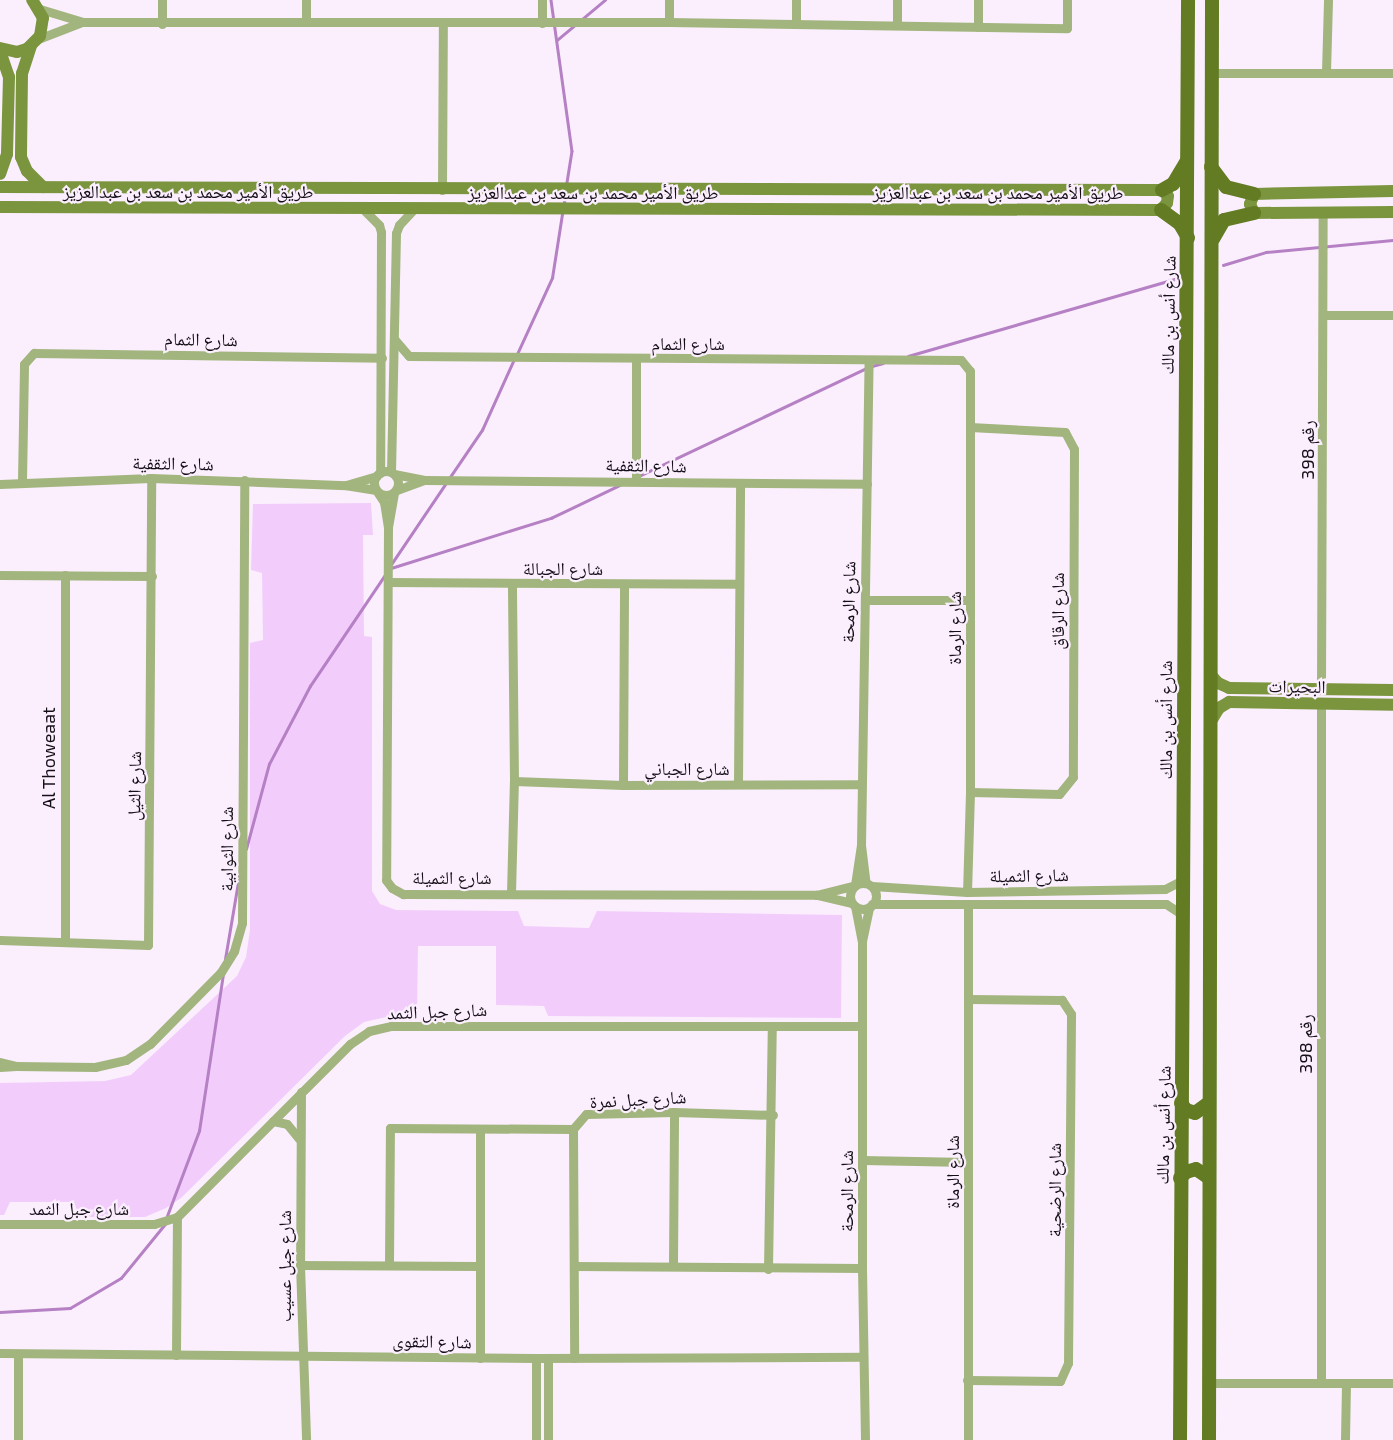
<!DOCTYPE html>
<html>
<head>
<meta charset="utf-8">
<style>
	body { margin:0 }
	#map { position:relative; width:1393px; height:1440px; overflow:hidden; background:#fbeffe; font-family:"Exo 2","Noto Naskh Arabic",sans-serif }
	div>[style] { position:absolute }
	.green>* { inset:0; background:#f2cdfc }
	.stream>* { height:2.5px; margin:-1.25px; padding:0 1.25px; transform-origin:1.25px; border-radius:1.25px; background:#b580c4 }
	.street>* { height:9px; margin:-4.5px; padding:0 4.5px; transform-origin:4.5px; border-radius:4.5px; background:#a2b57e }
	.street>.ring { margin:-4.5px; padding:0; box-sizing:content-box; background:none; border:9px solid #a2b57e; border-radius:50% }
	.secondary>* { height:12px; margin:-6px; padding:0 6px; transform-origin:6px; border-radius:6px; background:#7b953f }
	.primary>* { height:14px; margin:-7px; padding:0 7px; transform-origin:7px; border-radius:7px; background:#637c23 }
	span { translate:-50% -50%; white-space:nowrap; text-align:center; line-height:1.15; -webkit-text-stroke:4.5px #fbeffe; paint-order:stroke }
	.street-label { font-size:18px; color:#140e16 }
</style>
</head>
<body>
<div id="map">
	<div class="green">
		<i style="clip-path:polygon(371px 503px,373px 535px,363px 535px,364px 636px,372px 637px,372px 891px,380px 904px,396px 910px,518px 911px,524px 926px,589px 928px,597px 911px,842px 915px,841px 1018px,548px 1016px,544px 1006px,496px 1005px,496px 946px,418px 946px,417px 1016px,387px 1017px,364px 1022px,345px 1036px,181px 1198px,166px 1208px,145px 1217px,79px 1217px,74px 1202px,10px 1202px,4px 1215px,0 1215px,0 1083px,105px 1081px,131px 1075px,237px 976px,246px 957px,250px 930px,250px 643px,263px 640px,262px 573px,251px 570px,253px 504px)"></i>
	</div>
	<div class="stream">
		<i style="left:551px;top:0;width:152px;rotate:82.1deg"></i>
		<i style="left:572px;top:151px;width:33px;rotate:99deg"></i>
		<i style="left:581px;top:20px;width:31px;rotate:-40deg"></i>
		<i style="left:557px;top:40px;width:23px;rotate:-40deg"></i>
		<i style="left:564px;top:204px;width:10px;rotate:-84deg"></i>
		<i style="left:1223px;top:265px;width:45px;rotate:-16.8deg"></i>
		<i style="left:1266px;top:252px;width:128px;rotate:-5.4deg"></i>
		<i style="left:517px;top:354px;width:84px;rotate:-65.3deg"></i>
		<i style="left:552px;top:278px;width:65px;rotate:-81.1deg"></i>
		<i style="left:908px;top:356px;width:278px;rotate:-16.1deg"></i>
		<i style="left:872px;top:366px;width:11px;rotate:-15deg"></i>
		<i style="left:639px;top:476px;width:251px;rotate:-25.4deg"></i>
		<i style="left:450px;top:477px;width:57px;rotate:-55.8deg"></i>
		<i style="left:482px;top:430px;width:78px;rotate:-65.7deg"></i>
		<i style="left:390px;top:566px;width:100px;rotate:-56deg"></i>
		<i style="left:391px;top:568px;width:168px;rotate:-17.4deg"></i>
		<i style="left:551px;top:518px;width:76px;rotate:-25.6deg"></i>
		<i style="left:246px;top:849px;width:88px;rotate:-74.9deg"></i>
		<i style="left:269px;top:764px;width:88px;rotate:-62.3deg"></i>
		<i style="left:310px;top:686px;width:134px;rotate:-56deg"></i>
		<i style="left:225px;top:959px;width:84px;rotate:-80.4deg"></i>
		<i style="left:167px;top:1216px;width:91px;rotate:-69.4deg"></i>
		<i style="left:199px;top:1131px;width:159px;rotate:-81.3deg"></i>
		<i style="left:0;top:1312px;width:70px;rotate:-3.3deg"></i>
		<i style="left:70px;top:1308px;width:59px;rotate:-30.5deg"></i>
		<i style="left:121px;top:1278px;width:70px;rotate:-50.8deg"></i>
	</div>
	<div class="street">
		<i style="left:40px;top:9px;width:45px;rotate:16.8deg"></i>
		<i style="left:83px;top:22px;width:586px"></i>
		<i style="left:669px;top:22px;width:398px;rotate:0.9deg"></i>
		<i style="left:1067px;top:28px;width:28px;rotate:-90deg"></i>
		<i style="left:306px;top:21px;width:21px;rotate:-90deg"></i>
		<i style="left:669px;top:22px;width:22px;rotate:-90deg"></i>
		<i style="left:542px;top:23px;width:23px;rotate:-90deg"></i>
		<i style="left:796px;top:23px;width:23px;rotate:-90deg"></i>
		<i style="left:162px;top:24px;width:24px;rotate:-90deg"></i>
		<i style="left:897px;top:25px;width:25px;rotate:-90deg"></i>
		<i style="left:978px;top:27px;width:27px;rotate:-90deg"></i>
		<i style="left:38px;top:39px;width:47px;rotate:-21.1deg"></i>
		<i style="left:1326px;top:72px;width:72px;rotate:-88.4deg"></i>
		<i style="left:1212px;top:73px;width:181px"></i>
		<i style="left:442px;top:190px;width:166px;rotate:-89.7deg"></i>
		<i style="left:363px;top:209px;width:23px;rotate:45deg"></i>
		<i style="left:379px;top:225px;width:7px;rotate:74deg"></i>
		<i style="left:381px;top:232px;width:241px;rotate:90.2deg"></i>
		<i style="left:1324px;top:315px;width:69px"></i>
		<i style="left:395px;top:340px;width:21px;rotate:49deg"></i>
		<i style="left:409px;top:356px;width:552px;rotate:0.42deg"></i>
		<i style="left:961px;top:360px;width:14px;rotate:51deg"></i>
		<i style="left:970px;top:371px;width:421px;rotate:90deg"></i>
		<i style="left:970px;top:792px;width:100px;rotate:91.7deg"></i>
		<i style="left:970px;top:427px;width:95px;rotate:3deg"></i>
		<i style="left:1065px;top:432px;width:19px;rotate:62deg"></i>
		<i style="left:1074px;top:449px;width:328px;rotate:90.2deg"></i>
		<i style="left:1073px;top:777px;width:22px;rotate:129deg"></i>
		<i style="left:1059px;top:794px;width:89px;rotate:-178.7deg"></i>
		<i class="ring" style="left:374px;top:471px;width:15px;height:15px"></i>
		<i style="left:391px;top:472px;width:239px;rotate:-88.8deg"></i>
		<i style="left:396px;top:233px;width:9px;rotate:-69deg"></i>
		<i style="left:399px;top:225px;width:23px;rotate:-47deg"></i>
		<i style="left:394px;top:474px;width:31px;rotate:11deg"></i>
		<i style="left:424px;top:480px;width:29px;rotate:160deg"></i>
		<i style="left:424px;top:480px;width:443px;rotate:0.5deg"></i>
		<i style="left:636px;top:480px;width:121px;rotate:-90deg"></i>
		<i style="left:22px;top:481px;width:117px;rotate:-89deg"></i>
		<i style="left:24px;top:364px;width:15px;rotate:-48deg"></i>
		<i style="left:34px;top:353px;width:348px;rotate:0.8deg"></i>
		<i style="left:0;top:484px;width:151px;rotate:-2.3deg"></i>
		<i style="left:151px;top:478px;width:195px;rotate:2.1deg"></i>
		<i style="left:376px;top:490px;width:30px;rotate:-171deg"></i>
		<i style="left:346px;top:485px;width:32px;rotate:-16deg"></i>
		<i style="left:378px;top:493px;width:11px;rotate:56deg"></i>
		<i style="left:384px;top:502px;width:25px;rotate:81deg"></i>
		<i style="left:388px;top:527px;width:35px;rotate:-80deg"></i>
		<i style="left:388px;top:527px;width:353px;rotate:90.3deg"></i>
		<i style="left:386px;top:880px;width:10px;rotate:53deg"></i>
		<i style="left:392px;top:888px;width:13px;rotate:29deg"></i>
		<i style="left:403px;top:894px;width:413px;rotate:0.1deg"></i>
		<i style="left:0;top:575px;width:152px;rotate:0.4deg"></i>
		<i style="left:65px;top:575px;width:367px;rotate:90deg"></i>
		<i style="left:388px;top:582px;width:351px;rotate:0.3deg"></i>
		<i style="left:865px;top:600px;width:105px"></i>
		<i style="left:1321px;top:689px;width:478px;rotate:-89.8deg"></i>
		<i style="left:1321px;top:704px;width:679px;rotate:90deg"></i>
		<i style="left:514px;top:781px;width:109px;rotate:2.1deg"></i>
		<i style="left:623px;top:785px;width:237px;rotate:-0.2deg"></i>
		<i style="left:738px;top:784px;width:301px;rotate:-89.6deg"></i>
		<i style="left:623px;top:785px;width:201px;rotate:-89.7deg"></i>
		<i style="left:861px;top:845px;width:485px;rotate:-89.1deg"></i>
		<i class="ring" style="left:850px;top:883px;width:17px;height:17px"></i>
		<i style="left:855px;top:885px;width:40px;rotate:-81.5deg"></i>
		<i style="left:861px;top:845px;width:38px;rotate:83deg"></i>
		<i style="left:872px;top:886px;width:95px;rotate:3.6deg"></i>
		<i style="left:967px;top:892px;width:198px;rotate:-0.9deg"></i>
		<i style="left:1165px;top:889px;width:22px;rotate:-27deg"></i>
		<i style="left:511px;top:893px;width:112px;rotate:-88.5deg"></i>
		<i style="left:514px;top:781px;width:197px;rotate:-90.6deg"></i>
		<i style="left:852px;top:903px;width:37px;rotate:-167deg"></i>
		<i style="left:816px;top:895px;width:38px;rotate:-14deg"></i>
		<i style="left:872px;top:904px;width:294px"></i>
		<i style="left:1166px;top:904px;width:20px;rotate:33deg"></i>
		<i style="left:855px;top:906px;width:36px;rotate:79deg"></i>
		<i style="left:862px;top:941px;width:35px;rotate:-78deg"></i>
		<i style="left:0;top:940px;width:148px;rotate:1.9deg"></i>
		<i style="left:148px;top:945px;width:467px;rotate:-89.6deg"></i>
		<i style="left:862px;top:941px;width:327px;rotate:90deg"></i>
		<i style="left:862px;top:1268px;width:172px;rotate:89deg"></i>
		<i style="left:0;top:1062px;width:16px;rotate:14deg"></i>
		<i style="left:16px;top:1066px;width:16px;rotate:176deg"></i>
		<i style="left:16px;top:1066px;width:79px;rotate:0.7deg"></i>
		<i style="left:95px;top:1067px;width:32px;rotate:-13deg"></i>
		<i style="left:126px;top:1060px;width:29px;rotate:-34deg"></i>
		<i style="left:150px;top:1044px;width:101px;rotate:-45.4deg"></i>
		<i style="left:221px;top:972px;width:25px;rotate:-58deg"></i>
		<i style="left:234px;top:951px;width:29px;rotate:-74deg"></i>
		<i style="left:242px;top:923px;width:443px;rotate:-89.7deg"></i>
		<i style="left:301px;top:1092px;width:173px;rotate:90.3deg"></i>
		<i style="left:300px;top:1265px;width:175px;rotate:88deg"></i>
		<i style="left:273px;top:1121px;width:14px;rotate:12deg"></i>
		<i style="left:287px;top:1124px;width:19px;rotate:51deg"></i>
		<i style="left:480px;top:1129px;width:229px;rotate:90deg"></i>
		<i style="left:573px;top:1129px;width:229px;rotate:89.7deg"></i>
		<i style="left:862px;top:1160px;width:106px;rotate:1.1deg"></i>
		<i style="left:0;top:1224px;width:154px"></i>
		<i style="left:154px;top:1224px;width:24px;rotate:-17deg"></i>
		<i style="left:177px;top:1217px;width:245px;rotate:-45deg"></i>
		<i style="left:350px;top:1044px;width:23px;rotate:-34deg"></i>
		<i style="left:369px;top:1031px;width:23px;rotate:-13deg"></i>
		<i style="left:391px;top:1026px;width:471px"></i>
		<i style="left:300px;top:1265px;width:179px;rotate:0.3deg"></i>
		<i style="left:389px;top:1265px;width:137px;rotate:-89.6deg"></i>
		<i style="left:390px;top:1128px;width:183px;rotate:0.3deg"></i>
		<i style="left:573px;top:1129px;width:20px;rotate:-49deg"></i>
		<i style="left:586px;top:1114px;width:88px;rotate:-1.3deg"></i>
		<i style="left:674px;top:1112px;width:99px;rotate:1.7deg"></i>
		<i style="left:673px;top:1265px;width:153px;rotate:-89.6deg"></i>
		<i style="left:574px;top:1266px;width:288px;rotate:0.4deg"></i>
		<i style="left:768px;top:1269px;width:242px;rotate:-89.1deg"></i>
		<i style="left:0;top:1353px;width:536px;rotate:0.53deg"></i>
		<i style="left:536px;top:1358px;width:327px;rotate:-0.2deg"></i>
		<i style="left:18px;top:1354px;width:86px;rotate:90deg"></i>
		<i style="left:176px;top:1355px;width:138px;rotate:-89.6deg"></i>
		<i style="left:548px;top:1358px;width:82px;rotate:90deg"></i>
		<i style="left:967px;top:1380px;width:93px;rotate:0.6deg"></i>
		<i style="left:1060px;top:1381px;width:20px;rotate:-66deg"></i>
		<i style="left:1068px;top:1363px;width:349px;rotate:-89.5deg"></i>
		<i style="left:1071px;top:1014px;width:17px;rotate:-123deg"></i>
		<i style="left:1062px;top:1000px;width:93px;rotate:-179.4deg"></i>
		<i style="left:1208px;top:1383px;width:185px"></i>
		<i style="left:536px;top:1440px;width:82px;rotate:-90deg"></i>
		<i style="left:968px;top:1440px;width:536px;rotate:-90deg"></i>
		<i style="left:1345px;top:1440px;width:57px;rotate:-89deg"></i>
	</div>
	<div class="secondary">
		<i style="left:31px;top:46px;width:28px;rotate:108deg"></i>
		<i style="left:22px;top:73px;width:84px;rotate:90.7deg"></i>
		<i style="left:21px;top:157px;width:15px;rotate:67deg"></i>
		<i style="left:27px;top:171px;width:23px;rotate:45deg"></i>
		<i style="left:0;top:48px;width:17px;rotate:13deg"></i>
		<i style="left:17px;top:52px;width:10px;rotate:-17deg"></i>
		<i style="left:27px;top:49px;width:18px;rotate:-45deg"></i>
		<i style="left:40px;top:36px;width:18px;rotate:-81deg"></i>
		<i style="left:43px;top:18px;width:21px;rotate:-121deg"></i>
		<i style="left:0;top:51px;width:28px;rotate:71deg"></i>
		<i style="left:9px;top:77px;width:77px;rotate:91.5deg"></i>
		<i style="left:7px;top:154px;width:21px;rotate:109deg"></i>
		<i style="left:0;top:187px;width:1162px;rotate:0.15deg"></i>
		<i style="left:1162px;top:190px;width:8px;rotate:45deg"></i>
		<i style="left:1168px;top:196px;width:7px;rotate:98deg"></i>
		<i style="left:1167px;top:203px;width:9px;rotate:131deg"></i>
		<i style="left:1161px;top:210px;width:1161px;rotate:-179.85deg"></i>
		<i style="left:1393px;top:191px;width:139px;rotate:178.8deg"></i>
		<i style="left:1254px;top:194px;width:11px;rotate:112deg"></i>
		<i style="left:1250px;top:204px;width:10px;rotate:66deg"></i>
		<i style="left:1254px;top:213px;width:139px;rotate:-0.4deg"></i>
		<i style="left:1210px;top:674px;width:12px;rotate:48deg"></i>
		<i style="left:1218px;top:683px;width:12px;rotate:24deg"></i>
		<i style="left:1229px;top:688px;width:164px;rotate:0.7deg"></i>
		<i style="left:1210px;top:723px;width:17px;rotate:-59deg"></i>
		<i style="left:1219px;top:708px;width:12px;rotate:-31deg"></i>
		<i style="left:1229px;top:702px;width:164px;rotate:1deg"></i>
	</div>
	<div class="primary">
		<i style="left:1211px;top:167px;width:25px;rotate:53deg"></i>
		<i style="left:1226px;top:187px;width:29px;rotate:14deg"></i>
		<i style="left:1162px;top:190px;width:13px;rotate:-29deg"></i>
		<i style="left:1173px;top:184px;width:26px;rotate:-59deg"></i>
		<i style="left:1161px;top:210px;width:24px;rotate:36deg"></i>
		<i style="left:1180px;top:224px;width:16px;rotate:60deg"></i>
		<i style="left:1213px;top:239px;width:22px;rotate:-60deg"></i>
		<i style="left:1224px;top:220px;width:31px;rotate:-13deg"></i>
		<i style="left:1181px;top:1103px;width:9px;rotate:54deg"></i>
		<i style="left:1186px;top:1110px;width:9px;rotate:18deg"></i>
		<i style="left:1195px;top:1113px;width:17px;rotate:-36deg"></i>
		<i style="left:1180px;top:1178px;width:8px;rotate:-45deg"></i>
		<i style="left:1186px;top:1172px;width:10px;rotate:-17deg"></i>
		<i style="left:1196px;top:1169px;width:14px;rotate:34deg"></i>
		<i style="left:1180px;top:1440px;width:1440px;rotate:-89.68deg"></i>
		<i style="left:1209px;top:1440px;width:1440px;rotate:-89.88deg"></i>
	</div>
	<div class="street-label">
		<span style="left:188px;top:191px">طريق الأمير محمد بن سعد بن عبدالعزيز</span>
		<span style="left:593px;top:192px">طريق الأمير محمد بن سعد بن عبدالعزيز</span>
		<span style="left:998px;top:192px">طريق الأمير محمد بن سعد بن عبدالعزيز</span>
		<span style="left:1168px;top:315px;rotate:-89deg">شارع أنس بن مالك</span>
		<span style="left:201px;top:339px;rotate:1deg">شارع الثمام</span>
		<span style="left:688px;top:343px">شارع الثمام</span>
		<span style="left:1307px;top:450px;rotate:-90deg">رقم 398</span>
		<span style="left:173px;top:463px;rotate:1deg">شارع الثقفية</span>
		<span style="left:646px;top:465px;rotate:1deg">شارع الثقفية</span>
		<span style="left:563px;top:568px">شارع الجبالة</span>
		<span style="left:848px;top:602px;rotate:-89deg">شارع الرمحة</span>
		<span style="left:1057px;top:611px;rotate:-90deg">شارع الرقاق</span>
		<span style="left:954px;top:628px;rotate:-90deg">شارع الرماة</span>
		<span style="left:1297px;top:686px;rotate:1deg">البحيرات</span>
		<span style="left:1165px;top:720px;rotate:-90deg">شارع أنس بن مالك</span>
		<span style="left:48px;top:758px;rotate:-90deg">Al Thoweaat</span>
		<span style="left:687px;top:768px">شارع الجباني</span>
		<span style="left:134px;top:786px;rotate:-89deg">شارع الثيل</span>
		<span style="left:226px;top:849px;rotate:-90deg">شارع الثوابية</span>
		<span style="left:1029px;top:875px;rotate:-1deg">شارع الثميلة</span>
		<span style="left:452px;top:877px">شارع الثميلة</span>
		<span style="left:437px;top:1011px;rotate:-2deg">شارع جبل الثمد</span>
		<span style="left:1305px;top:1044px;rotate:-90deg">رقم 398</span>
		<span style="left:638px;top:1099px;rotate:-3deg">شارع جبل نمرة</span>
		<span style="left:1163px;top:1125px;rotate:-89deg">شارع أنس بن مالك</span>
		<span style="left:952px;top:1172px;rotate:-90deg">شارع الرماة</span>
		<span style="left:1054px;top:1190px;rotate:-90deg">شارع الرضحية</span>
		<span style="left:846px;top:1191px;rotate:-90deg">شارع الرمحة</span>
		<span style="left:79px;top:1208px">شارع جبل الثمد</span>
		<span style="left:284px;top:1266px;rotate:-90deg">شارع جبل عسيب</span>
		<span style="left:432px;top:1341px;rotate:1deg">شارع التقوى</span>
	</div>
</div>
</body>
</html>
